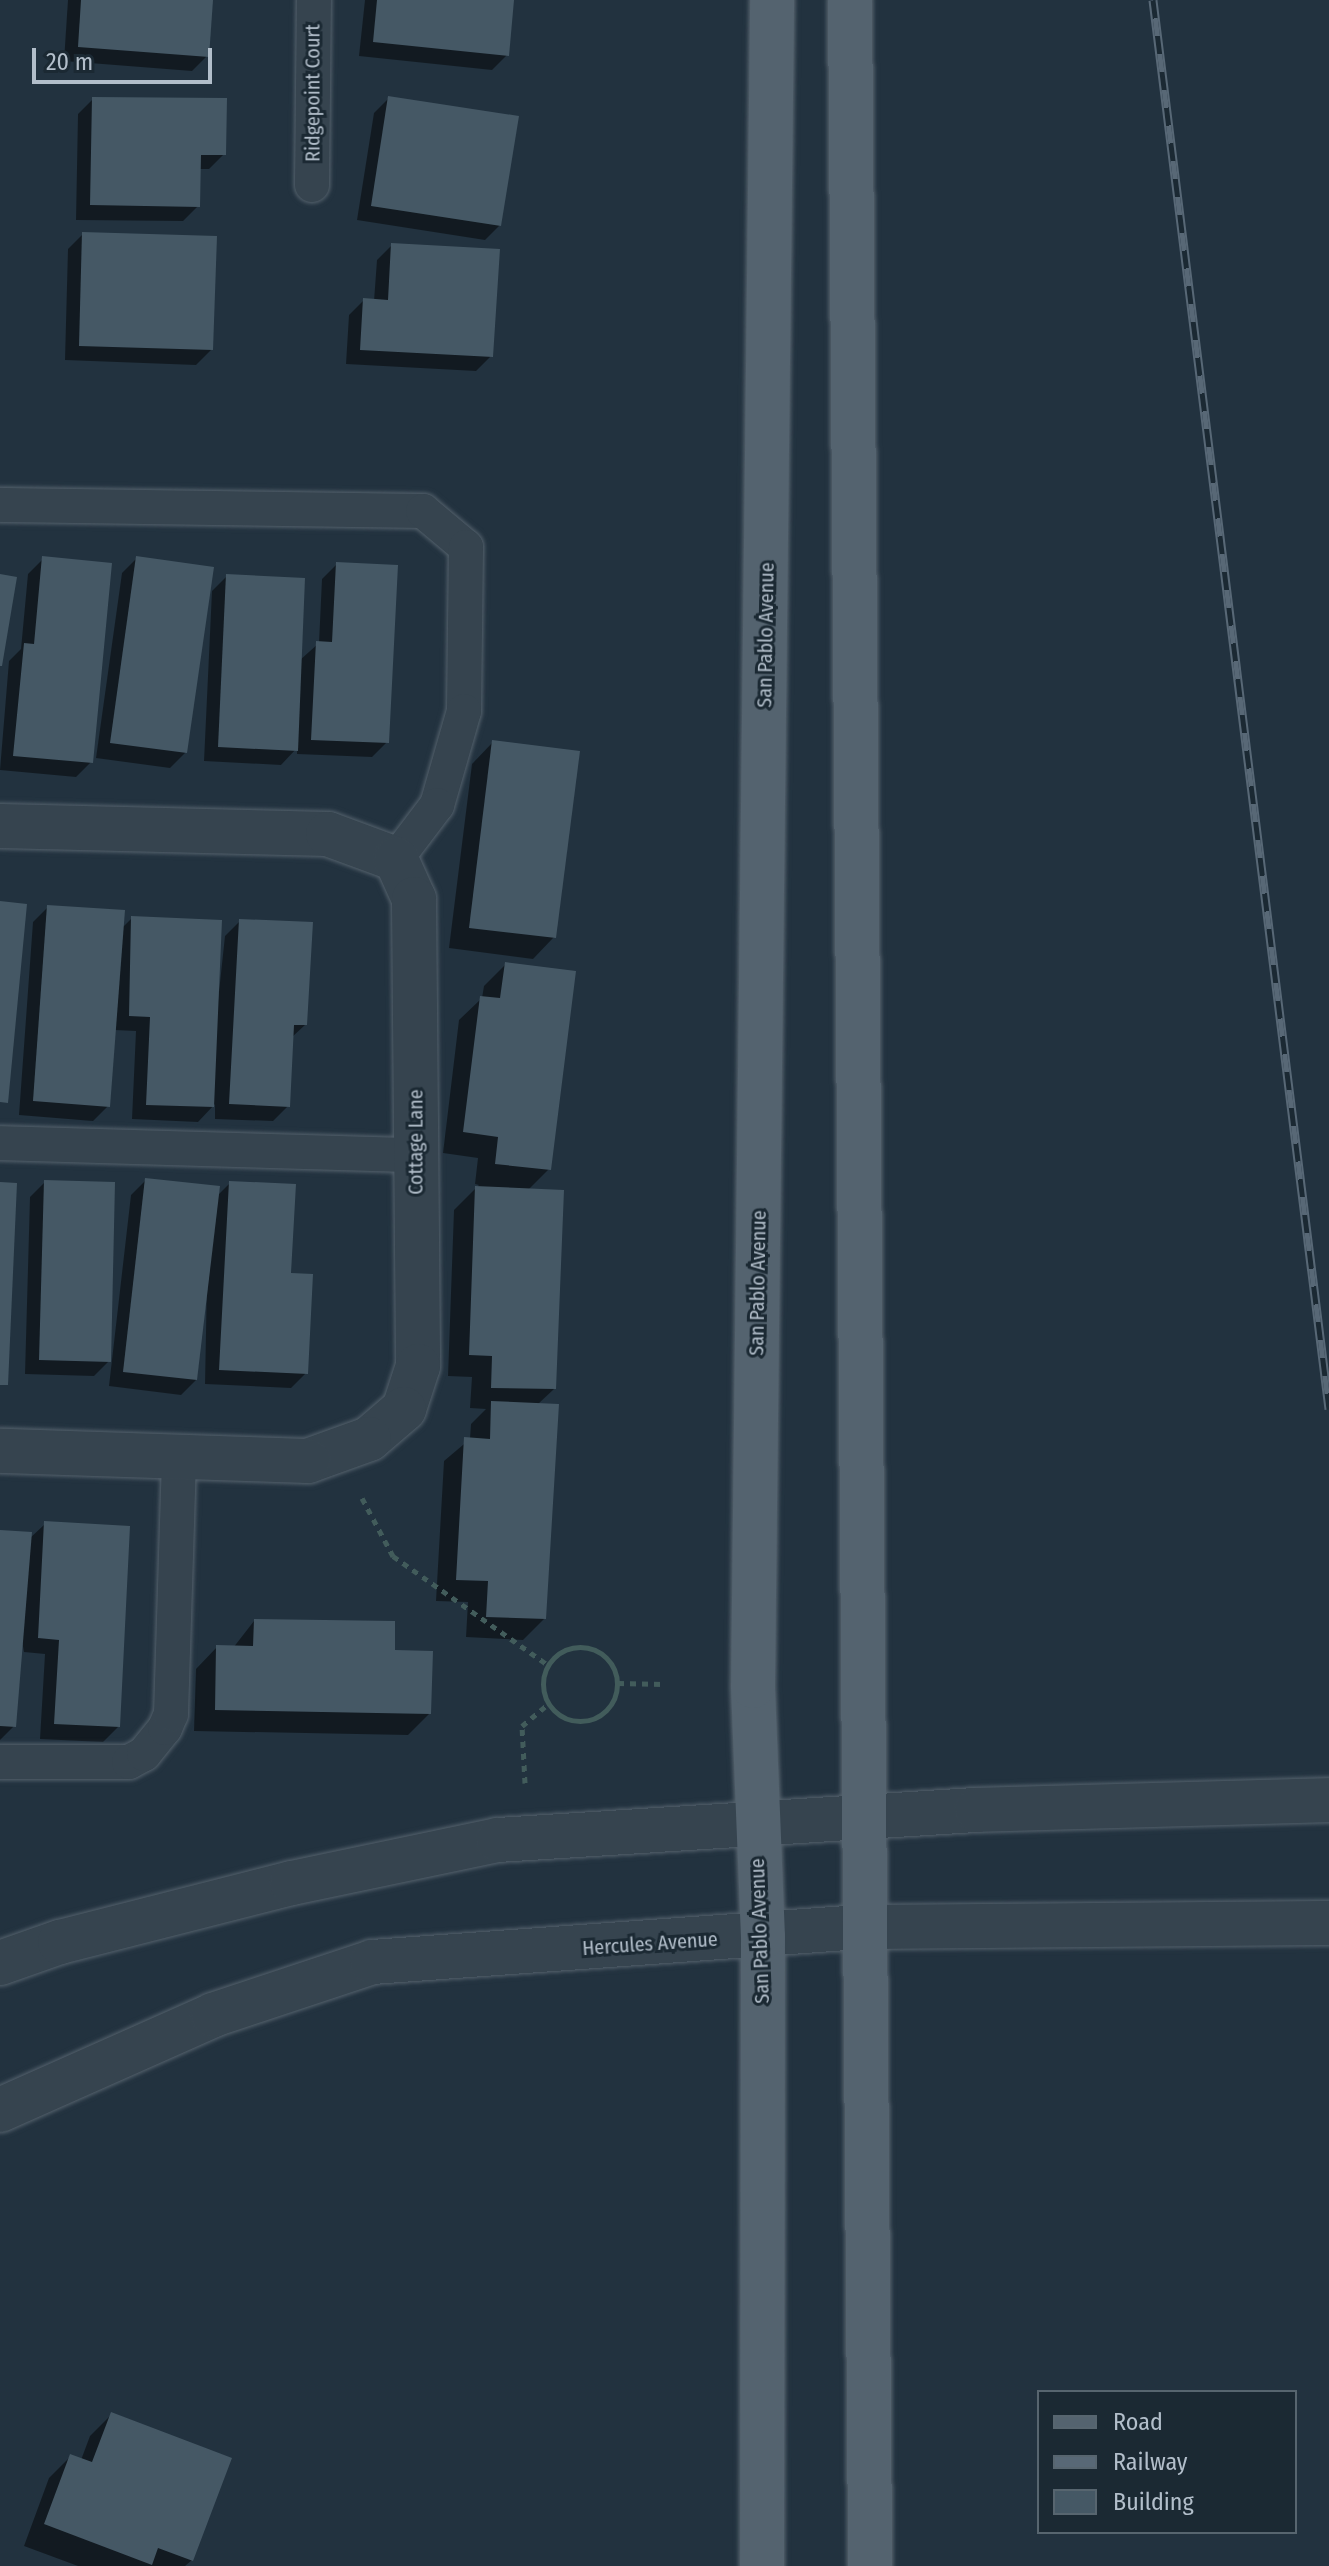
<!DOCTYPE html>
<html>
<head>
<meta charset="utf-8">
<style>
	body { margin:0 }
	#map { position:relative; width:1329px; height:2566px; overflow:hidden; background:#22323f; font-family:"Fira Sans Condensed",sans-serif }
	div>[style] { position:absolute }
	.shadow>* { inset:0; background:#0007 }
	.building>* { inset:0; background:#455865 }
	.path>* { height:5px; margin-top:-2.5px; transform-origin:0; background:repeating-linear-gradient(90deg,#425c5b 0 6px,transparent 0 12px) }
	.path>.ring { margin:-2.5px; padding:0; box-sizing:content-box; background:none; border:5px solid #425c5b; border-radius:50% }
	.roads { filter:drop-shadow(0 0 2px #54616c) drop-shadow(0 0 2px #54616c) }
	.service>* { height:34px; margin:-17px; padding:0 17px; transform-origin:17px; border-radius:17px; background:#36444f }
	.minor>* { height:44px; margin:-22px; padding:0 22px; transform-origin:22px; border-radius:22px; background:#36444f }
	.tertiary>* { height:44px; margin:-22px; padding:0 22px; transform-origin:22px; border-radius:22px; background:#36444f }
	.primary>* { height:44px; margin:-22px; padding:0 22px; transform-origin:22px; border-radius:22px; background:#54636f }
	.rail>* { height:9px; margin-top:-4.5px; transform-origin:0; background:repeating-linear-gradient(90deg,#1b2933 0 18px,#586876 0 36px); box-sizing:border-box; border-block:2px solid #586876 }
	span { translate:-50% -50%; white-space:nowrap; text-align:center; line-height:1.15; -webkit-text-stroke:6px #1b2933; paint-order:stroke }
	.street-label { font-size:20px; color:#b2beca }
	.legend { position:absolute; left:1037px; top:2390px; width:260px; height:144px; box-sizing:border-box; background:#1b2933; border:2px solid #57656f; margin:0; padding:10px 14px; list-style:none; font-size:24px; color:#b2beca }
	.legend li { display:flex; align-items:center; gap:16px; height:40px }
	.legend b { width:40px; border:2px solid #57656f }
	.scale { position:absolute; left:32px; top:48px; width:180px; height:36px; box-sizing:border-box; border:4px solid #b2beca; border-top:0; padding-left:10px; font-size:24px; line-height:28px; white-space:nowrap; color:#b2beca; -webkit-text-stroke:6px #1b2933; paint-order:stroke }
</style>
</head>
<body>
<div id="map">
	<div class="shadow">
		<i style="clip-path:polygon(68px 0,211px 0,207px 56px,192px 71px,64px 61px)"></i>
		<i style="clip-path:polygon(365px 0,512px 0,507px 55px,492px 70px,359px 56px)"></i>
		<i style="clip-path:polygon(389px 98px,500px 225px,485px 240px,357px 220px,374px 113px)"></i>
		<i style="clip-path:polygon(93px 99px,224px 154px,209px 169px,199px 169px,198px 206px,183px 221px,76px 220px,78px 114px)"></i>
		<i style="clip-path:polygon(83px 234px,211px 350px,196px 365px,65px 360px,68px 249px)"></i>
		<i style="clip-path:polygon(392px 245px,491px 356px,476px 371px,346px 364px,349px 315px,364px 300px,374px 301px,377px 260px)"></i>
		<i style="clip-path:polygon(137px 558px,185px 753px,170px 768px,96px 758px,122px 573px)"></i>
		<i style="clip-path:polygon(43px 559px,91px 762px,76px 777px,0 770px,9px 661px,21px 649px,28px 574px)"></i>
		<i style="clip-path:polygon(337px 564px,387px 742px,372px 757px,297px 754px,297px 748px,281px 765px,204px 761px,212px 591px,227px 576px,300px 660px,319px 643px,322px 579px)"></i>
		<i style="clip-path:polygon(493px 742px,554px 937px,533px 959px,449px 948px,472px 764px)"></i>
		<i style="clip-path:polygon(48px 907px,121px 929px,132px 918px,216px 1020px,225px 936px,240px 921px,305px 1025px,291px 1038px,288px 1106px,273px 1121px,215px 1119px,215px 1104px,198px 1122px,132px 1119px,136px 1031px,114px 1030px,108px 1106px,93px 1121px,19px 1115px,33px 922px)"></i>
		<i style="clip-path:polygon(506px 964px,549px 1169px,528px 1190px,554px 1389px,537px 1405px,544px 1619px,523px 1640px,466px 1637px,468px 1602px,436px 1601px,444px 1461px,470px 1439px,471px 1424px,486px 1409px,470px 1408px,472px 1377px,448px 1376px,454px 1210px,479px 1185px,475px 1184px,478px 1158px,443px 1153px,459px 1020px,482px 998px,484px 986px)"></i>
		<i style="clip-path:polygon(146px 1180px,217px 1196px,230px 1183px,289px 1275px,306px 1373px,291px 1388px,205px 1384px,207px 1280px,196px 1380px,181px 1395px,109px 1386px,131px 1195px)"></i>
		<i style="clip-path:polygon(45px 1182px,109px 1361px,94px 1376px,25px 1374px,30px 1197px)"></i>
		<i style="clip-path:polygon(45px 1524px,118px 1727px,103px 1742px,40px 1739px,45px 1654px,24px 1652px,21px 1635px,14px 1726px,0 1740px,0 1532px,29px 1539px)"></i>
		<i style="clip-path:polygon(254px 1621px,393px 1652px,429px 1714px,408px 1735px,194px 1731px,196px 1669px,217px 1647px,233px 1648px)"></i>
		<i style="clip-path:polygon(111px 2415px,192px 2560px,185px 2566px,78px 2566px,24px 2546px,49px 2478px,71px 2456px,81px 2460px,90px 2436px)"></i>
	</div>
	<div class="building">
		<i style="clip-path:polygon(81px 0,213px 0,209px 57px,78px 47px)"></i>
		<i style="clip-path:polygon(377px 0,514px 0,509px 56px,373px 42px)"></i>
		<i style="clip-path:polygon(388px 96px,519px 116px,501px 226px,371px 206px)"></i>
		<i style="clip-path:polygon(92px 97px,227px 98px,226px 155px,201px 155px,200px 207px,90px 205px)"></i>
		<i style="clip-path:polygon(82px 232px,217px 236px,213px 350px,79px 346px)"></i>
		<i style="clip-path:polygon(391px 243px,500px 249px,493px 357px,360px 350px,363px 298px,388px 300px)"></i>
		<i style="clip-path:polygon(42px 556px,112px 563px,93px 763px,13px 756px,24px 643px,34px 644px)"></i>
		<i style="clip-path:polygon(136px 556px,214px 567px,187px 753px,110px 743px)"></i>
		<i style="clip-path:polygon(336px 562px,398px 565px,389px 743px,311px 740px,316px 641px,332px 642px)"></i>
		<i style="clip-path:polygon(0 574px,17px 577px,2px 666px,0 666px)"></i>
		<i style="clip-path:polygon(226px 574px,305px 578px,298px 751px,218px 747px)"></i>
		<i style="clip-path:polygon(492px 740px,580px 751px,556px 938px,469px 928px)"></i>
		<i style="clip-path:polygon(0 901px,27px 904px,8px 1103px,0 1102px)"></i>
		<i style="clip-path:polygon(47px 905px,125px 910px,110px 1107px,33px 1101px)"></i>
		<i style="clip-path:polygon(131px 916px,222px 920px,214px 1107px,146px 1105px,150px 1017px,129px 1016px)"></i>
		<i style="clip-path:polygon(239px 919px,313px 922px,307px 1025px,294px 1025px,290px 1107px,229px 1104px)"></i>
		<i style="clip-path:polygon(505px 962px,576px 971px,551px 1170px,495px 1164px,498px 1137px,463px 1132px,480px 996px,500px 998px)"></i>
		<i style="clip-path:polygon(145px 1178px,220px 1186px,197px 1380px,123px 1372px)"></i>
		<i style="clip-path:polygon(44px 1180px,115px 1182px,111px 1362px,39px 1360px)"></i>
		<i style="clip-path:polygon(229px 1181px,296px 1184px,291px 1273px,313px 1274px,308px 1374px,219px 1370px)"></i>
		<i style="clip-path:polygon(0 1182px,17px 1183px,8px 1385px,0 1385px)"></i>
		<i style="clip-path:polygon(475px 1186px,564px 1190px,556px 1389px,491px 1388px,492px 1356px,469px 1355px)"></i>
		<i style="clip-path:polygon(491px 1401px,559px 1404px,546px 1619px,486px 1617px,488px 1581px,456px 1580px,464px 1437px,490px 1439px)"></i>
		<i style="clip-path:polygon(44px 1521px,130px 1526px,120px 1727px,54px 1724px,59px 1640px,38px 1638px)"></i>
		<i style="clip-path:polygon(0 1530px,32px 1532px,16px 1727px,0 1726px)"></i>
		<i style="clip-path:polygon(254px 1619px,395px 1621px,395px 1650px,433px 1651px,431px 1714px,215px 1710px,216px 1645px,253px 1646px)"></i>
		<i style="clip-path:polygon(111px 2412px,232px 2458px,193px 2561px,158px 2548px,152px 2565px,44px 2524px,70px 2454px,92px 2462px)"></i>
	</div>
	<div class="path">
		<i style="left:362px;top:1498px;width:66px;rotate:61.9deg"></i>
		<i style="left:393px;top:1556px;width:189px;rotate:35.1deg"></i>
		<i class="ring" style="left:543px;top:1647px;width:69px;height:69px"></i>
		<i style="left:618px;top:1683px;width:46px;rotate:1.2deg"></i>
		<i style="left:525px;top:1783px;width:57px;rotate:-93deg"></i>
		<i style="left:522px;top:1726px;width:34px;rotate:-40deg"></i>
	</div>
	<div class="roads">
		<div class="service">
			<i style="left:312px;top:185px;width:185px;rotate:-89.4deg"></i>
			<i style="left:0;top:505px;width:423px;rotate:0.8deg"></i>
			<i style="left:423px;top:511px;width:56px;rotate:39.9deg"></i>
			<i style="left:466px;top:547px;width:164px;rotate:90.7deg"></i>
			<i style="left:464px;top:711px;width:98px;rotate:106deg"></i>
			<i style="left:437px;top:805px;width:68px;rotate:127.2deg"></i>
			<i style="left:0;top:1143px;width:416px;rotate:1.7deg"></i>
			<i style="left:0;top:1762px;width:129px"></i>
			<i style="left:129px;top:1762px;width:17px;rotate:-28deg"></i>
			<i style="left:144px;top:1754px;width:33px;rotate:-51deg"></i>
			<i style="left:165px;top:1728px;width:15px;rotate:-67deg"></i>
			<i style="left:171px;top:1714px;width:259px;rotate:-88.2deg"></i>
		</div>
		<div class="minor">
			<i style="left:0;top:826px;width:328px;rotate:1.4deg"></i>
			<i style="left:328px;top:834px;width:72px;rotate:20.2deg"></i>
			<i style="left:396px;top:859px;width:44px;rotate:65.8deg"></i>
			<i style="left:414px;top:899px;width:467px;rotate:89.5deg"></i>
			<i style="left:418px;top:1366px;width:45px;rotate:108deg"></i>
			<i style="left:404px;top:1409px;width:46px;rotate:139.4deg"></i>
			<i style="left:369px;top:1439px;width:65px;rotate:160.2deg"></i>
			<i style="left:308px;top:1461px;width:308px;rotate:-178.1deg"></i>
		</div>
		<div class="tertiary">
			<i style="left:0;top:1963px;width:64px;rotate:-19.3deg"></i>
			<i style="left:60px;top:1942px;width:239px;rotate:-14.3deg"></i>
			<i style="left:292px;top:1883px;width:210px;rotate:-11.8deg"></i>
			<i style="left:498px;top:1840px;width:480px;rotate:-3.6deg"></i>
			<i style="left:977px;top:1810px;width:352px;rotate:-1.6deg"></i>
			<i style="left:0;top:2110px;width:233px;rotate:-24deg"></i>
			<i style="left:213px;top:2015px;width:168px;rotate:-18.4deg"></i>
			<i style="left:372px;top:1962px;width:494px;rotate:-4.1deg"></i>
			<i style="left:865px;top:1927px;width:464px;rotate:-0.5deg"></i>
		</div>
		<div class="primary">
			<i style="left:850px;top:0;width:2566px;rotate:89.55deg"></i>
			<i style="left:762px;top:2566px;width:629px;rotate:-89.91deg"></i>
			<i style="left:763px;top:1937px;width:251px;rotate:-92.3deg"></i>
			<i style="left:753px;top:1686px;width:1686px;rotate:-89.35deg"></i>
		</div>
	</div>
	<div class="rail">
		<i style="left:1153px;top:0;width:1420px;rotate:82.88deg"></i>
	</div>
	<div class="street-label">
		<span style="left:313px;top:93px;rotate:-90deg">Ridgepoint Court</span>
		<span style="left:766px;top:635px;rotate:-89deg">San Pablo Avenue</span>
		<span style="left:416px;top:1142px;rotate:-90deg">Cottage Lane</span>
		<span style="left:758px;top:1283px;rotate:-89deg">San Pablo Avenue</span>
		<span style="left:760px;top:1931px;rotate:-92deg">San Pablo Avenue</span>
		<span style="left:650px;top:1944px;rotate:-4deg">Hercules Avenue</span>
	</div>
	<ul class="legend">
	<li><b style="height:10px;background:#54636f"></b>Road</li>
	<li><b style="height:10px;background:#586876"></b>Railway</li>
	<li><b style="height:22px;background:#455865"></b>Building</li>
	</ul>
	<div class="scale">20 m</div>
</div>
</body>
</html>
